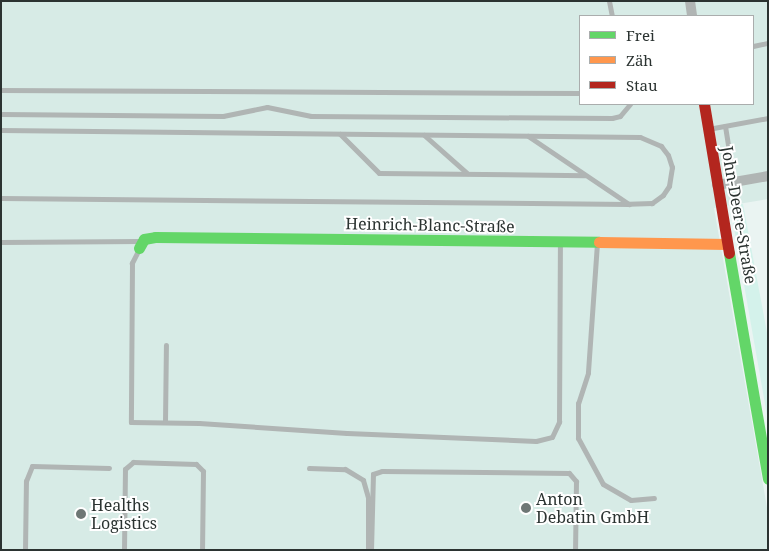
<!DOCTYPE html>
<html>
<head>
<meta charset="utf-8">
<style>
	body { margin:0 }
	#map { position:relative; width:769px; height:551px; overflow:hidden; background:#eaf4f2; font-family:"Noto Serif",serif }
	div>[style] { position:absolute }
	.built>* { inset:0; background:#d7ebe6 }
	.green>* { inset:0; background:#d4f2eb }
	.lane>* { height:5px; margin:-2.5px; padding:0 2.5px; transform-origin:2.5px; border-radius:2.5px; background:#b0b5b4 }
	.street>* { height:10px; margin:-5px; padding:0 5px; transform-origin:5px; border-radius:5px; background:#b0b5b4 }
	.fast>* { height:11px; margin:-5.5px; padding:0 5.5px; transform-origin:5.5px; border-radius:5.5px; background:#63d668 }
	.slow>* { height:11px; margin:-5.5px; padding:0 5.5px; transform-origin:5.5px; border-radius:5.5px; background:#ff974d }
	.jam>* { height:11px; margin:-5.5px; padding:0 5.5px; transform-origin:5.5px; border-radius:5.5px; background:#b3261e }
	.dots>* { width:14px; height:14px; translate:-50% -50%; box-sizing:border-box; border:2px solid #fff; border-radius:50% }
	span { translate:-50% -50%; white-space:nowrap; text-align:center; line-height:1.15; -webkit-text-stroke:4px #fff; paint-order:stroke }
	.street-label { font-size:16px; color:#2b3331 }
	.poi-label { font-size:16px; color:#2b3331 }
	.left { translate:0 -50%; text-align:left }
	.frame { position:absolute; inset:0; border:2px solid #2b3331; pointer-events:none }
	.legend { position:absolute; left:579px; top:15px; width:175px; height:90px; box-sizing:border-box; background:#fff; border:1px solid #aaadad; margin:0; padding:6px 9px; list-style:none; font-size:15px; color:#2b3331 }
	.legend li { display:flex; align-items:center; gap:10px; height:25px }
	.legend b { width:25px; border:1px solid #aaadad }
</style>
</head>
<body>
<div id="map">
	<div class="built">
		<i style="clip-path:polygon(evenodd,1px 1px,768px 1px,768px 199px,714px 208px,768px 513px,768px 550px,1px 550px,1px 1px,580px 16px,753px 16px,753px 104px,580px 104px,580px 16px)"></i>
	</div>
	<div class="green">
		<i style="clip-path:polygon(743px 204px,768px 338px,768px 421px,730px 205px)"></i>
	</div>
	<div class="lane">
		<i style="left:609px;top:1px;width:15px;rotate:79deg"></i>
		<i style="left:753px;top:46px;width:14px;rotate:-12deg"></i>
		<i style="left:1px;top:90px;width:579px;rotate:0.3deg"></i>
		<i style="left:1px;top:114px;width:222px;rotate:0.5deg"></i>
		<i style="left:223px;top:116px;width:45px;rotate:-11.6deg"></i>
		<i style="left:267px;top:107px;width:45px;rotate:11.6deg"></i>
		<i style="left:311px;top:116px;width:301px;rotate:0.4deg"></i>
		<i style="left:612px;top:118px;width:8px;rotate:-14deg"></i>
		<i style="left:620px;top:116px;width:16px;rotate:-50deg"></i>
		<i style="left:725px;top:126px;width:57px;rotate:80.9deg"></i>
		<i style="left:708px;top:129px;width:61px;rotate:-10.4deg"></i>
		<i style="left:1px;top:130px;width:639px;rotate:0.63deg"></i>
		<i style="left:640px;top:137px;width:23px;rotate:23deg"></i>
		<i style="left:661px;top:146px;width:11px;rotate:52deg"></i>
		<i style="left:668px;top:155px;width:13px;rotate:72deg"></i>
		<i style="left:672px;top:167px;width:19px;rotate:99deg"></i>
		<i style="left:669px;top:186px;width:11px;rotate:124deg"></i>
		<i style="left:663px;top:195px;width:14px;rotate:144deg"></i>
		<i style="left:652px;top:203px;width:23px;rotate:178deg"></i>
		<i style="left:629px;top:204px;width:628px;rotate:-179.45deg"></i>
		<i style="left:340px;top:134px;width:55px;rotate:45deg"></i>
		<i style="left:379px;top:173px;width:206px;rotate:0.6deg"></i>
		<i style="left:424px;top:135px;width:57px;rotate:41.5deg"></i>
		<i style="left:528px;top:136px;width:122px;rotate:34deg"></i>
		<i style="left:1px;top:242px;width:140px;rotate:-0.4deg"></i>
		<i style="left:597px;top:243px;width:130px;rotate:94deg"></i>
		<i style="left:588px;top:373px;width:32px;rotate:108deg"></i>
		<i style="left:578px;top:403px;width:35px;rotate:90deg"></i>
		<i style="left:578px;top:438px;width:52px;rotate:61.5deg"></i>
		<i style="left:603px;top:484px;width:32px;rotate:30deg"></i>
		<i style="left:631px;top:500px;width:23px;rotate:-5deg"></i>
		<i style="left:139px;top:249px;width:16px;rotate:117deg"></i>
		<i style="left:132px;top:263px;width:159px;rotate:90.4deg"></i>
		<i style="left:131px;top:422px;width:68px;rotate:0.8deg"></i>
		<i style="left:199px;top:423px;width:148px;rotate:3.9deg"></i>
		<i style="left:347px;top:433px;width:189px;rotate:2.4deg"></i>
		<i style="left:536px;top:441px;width:16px;rotate:-14deg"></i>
		<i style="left:552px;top:437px;width:17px;rotate:-65deg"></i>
		<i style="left:559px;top:422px;width:179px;rotate:-89.7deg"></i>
		<i style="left:165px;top:422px;width:77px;rotate:-89.3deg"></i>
		<i style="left:309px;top:468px;width:36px;rotate:2deg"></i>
		<i style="left:345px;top:469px;width:21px;rotate:31deg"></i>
		<i style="left:363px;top:480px;width:19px;rotate:74deg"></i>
		<i style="left:368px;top:498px;width:52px;rotate:90deg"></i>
		<i style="left:25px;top:550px;width:69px;rotate:-89.2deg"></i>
		<i style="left:26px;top:481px;width:16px;rotate:-68deg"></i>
		<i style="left:32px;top:466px;width:77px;rotate:1.5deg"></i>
		<i style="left:124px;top:550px;width:81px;rotate:-89.3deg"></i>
		<i style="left:125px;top:469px;width:11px;rotate:-41deg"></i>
		<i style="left:133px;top:462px;width:63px;rotate:1.8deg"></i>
		<i style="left:196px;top:464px;width:10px;rotate:45deg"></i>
		<i style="left:203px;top:471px;width:79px;rotate:90.7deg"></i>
		<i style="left:371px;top:550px;width:76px;rotate:-88.5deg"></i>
		<i style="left:373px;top:474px;width:9px;rotate:-18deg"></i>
		<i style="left:382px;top:471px;width:187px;rotate:0.6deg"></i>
		<i style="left:569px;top:473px;width:11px;rotate:49deg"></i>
		<i style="left:576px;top:481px;width:69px;rotate:90.8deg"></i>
	</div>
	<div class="street">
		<i style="left:690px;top:1px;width:15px;rotate:82deg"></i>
		<i style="left:717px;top:185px;width:52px;rotate:-10deg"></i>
	</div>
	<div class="fast">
		<i style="left:139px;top:248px;width:10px;rotate:-61deg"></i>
		<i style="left:144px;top:239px;width:11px;rotate:-10deg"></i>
		<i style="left:155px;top:237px;width:444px;rotate:0.6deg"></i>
		<i style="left:729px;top:253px;width:229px;rotate:80.2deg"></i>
	</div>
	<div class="slow">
		<i style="left:599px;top:242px;width:128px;rotate:0.9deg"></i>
	</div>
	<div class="jam">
		<i style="left:704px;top:104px;width:151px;rotate:80.5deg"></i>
	</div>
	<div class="dots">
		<i style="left:526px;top:508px;background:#6e7775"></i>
		<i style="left:81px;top:514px;background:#6e7775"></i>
	</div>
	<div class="street-label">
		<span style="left:739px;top:215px;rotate:80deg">John-Deere-Straße</span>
		<span style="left:430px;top:225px;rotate:1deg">Heinrich-Blanc-Straße</span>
	</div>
	<div class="poi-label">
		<span class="left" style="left:536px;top:508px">Anton<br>Debatin GmbH</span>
		<span class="left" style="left:91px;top:514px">Healths<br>Logistics</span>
	</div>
	<div class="frame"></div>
	<ul class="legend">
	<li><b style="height:6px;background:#63d668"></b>Frei</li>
	<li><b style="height:6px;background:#ff974d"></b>Zäh</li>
	<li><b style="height:6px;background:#b3261e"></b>Stau</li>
	</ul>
</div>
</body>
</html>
